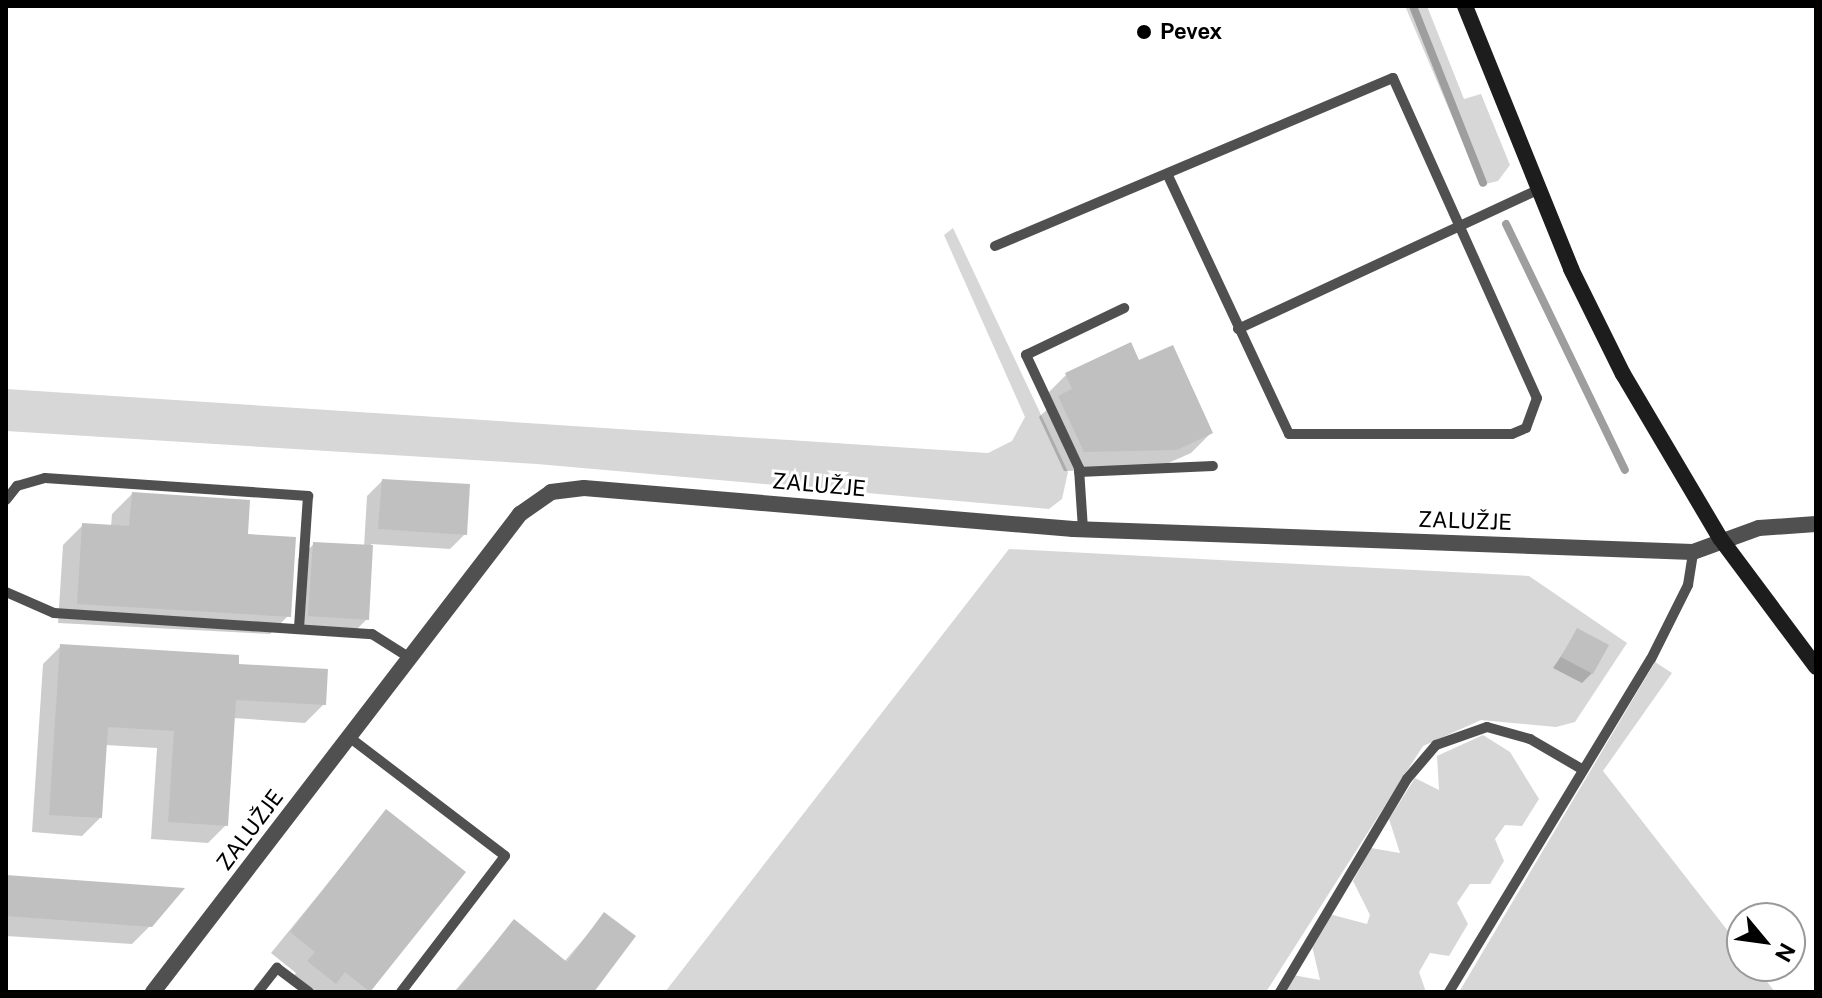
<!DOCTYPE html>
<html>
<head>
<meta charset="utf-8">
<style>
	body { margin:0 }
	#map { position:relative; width:1822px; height:998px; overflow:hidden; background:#fff; font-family:"Public Sans",sans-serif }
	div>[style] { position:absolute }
	.green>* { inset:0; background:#d7d7d7 }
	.shadow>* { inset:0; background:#0003 }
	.stream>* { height:8px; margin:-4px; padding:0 4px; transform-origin:4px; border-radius:4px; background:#9e9e9e }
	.building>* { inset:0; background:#c0c0c0 }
	.service>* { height:10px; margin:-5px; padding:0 5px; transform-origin:5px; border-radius:5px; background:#505050 }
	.minor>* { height:16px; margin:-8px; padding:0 8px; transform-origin:8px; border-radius:8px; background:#505050 }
	.secondary>* { height:16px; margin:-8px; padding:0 8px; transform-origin:8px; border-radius:8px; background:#1d1d1d }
	.dots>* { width:22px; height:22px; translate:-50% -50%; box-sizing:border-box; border:4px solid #fff; border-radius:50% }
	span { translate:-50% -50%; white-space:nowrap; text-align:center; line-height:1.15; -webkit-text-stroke:6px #fff; paint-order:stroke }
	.poi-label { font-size:22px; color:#000; font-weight:700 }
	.left { translate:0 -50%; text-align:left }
	.street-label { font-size:22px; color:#000 }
	.frame { position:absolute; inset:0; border:8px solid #000; pointer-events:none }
	.north { position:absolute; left:1726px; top:902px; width:80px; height:80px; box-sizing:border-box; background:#fff; border:2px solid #999; border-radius:50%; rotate:119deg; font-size:22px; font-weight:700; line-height:32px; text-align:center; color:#000 }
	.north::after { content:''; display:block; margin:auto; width:28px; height:36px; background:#000; clip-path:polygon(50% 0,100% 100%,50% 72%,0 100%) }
</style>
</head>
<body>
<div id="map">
	<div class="green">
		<i style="clip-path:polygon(1405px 6px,1427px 6px,1464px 99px,1481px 94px,1510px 165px,1498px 181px,1481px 185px)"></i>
		<i style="clip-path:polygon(953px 228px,1068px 472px,1062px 499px,1049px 509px,537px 464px,6px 431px,6px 389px,988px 453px,1012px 441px,1025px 417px,944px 235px)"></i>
		<i style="clip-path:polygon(1009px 549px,1529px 576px,1627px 643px,1575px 722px,1556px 727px,1481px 720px,1423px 746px,1266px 992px,665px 992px)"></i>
		<i style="clip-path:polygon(1655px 662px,1672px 673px,1603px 771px,1742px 949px,1742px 966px,1755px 966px,1775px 992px,1459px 992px)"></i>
		<i style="clip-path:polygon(1483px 735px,1510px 752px,1539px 799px,1522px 826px,1505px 825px,1495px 839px,1504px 861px,1490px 884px,1470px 884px,1457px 903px,1468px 924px,1449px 956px,1430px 953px,1419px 972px,1426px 992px,1283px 992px,1293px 975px,1320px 980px,1312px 946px,1329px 914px,1367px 924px,1370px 915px,1353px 881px,1371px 848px,1400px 853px,1389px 819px,1415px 778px,1439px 790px,1437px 756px)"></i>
	</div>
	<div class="shadow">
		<i style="clip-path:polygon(1138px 363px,1211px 433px,1191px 453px,1155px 469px,1064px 471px,1039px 417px,1051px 406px,1046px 395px,1066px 375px)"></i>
		<i style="clip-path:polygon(382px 481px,465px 534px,450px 549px,371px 544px,367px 619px,352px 634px,294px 631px,298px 559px,314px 544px,364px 547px,367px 496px)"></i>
		<i style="clip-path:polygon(132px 494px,246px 535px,290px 614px,270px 634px,58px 623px,63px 545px,83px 525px,111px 527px,112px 514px)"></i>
		<i style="clip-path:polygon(1578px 631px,1592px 673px,1582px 683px,1553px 668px)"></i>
		<i style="clip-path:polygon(61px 646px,236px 665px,324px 704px,305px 723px,233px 718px,226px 825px,208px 843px,151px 839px,157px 748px,105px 745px,100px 818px,82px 836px,32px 832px,43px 664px)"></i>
		<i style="clip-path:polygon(386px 812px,463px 872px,370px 992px,302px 992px,289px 982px,296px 973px,271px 953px)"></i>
		<i style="clip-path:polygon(6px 876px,150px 926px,132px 944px,6px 936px)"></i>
		<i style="clip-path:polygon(604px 915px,590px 992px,454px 992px,514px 921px,564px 962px)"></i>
	</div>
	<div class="stream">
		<i style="left:1413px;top:6px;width:190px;rotate:68.4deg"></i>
		<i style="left:1506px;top:224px;width:273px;rotate:64.2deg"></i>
	</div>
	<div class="building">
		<i style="clip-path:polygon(1131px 342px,1139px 360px,1173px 345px,1213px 433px,1177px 450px,1084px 452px,1058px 396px,1072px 389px,1065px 373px)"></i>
		<i style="clip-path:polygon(382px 479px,470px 484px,467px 535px,378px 529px)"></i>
		<i style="clip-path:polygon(132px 492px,250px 500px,248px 534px,296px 537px,291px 617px,77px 604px,82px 523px,129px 526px)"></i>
		<i style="clip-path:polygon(313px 542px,373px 545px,369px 620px,308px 616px)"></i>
		<i style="clip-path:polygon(1577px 628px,1609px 645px,1593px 674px,1561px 657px)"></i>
		<i style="clip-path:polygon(60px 644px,239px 655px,239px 664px,328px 669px,326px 705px,236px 700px,228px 826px,168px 822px,174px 731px,108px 727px,102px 818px,49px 815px)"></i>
		<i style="clip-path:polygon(386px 809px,466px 872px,370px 992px,345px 972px,336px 984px,307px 961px,315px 952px,290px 932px)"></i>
		<i style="clip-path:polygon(6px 875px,185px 888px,152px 927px,6px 916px)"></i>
		<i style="clip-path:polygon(604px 912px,636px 936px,594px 992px,456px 992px,514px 919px,567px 962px)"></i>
	</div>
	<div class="service">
		<i style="left:995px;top:246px;width:432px;rotate:-22.9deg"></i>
		<i style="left:1393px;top:78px;width:351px;rotate:65.8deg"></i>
		<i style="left:1537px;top:398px;width:32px;rotate:110deg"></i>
		<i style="left:1526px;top:428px;width:15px;rotate:157deg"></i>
		<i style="left:1512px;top:434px;width:223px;rotate:180deg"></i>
		<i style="left:1289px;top:434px;width:285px;rotate:-115.1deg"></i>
		<i style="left:1238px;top:329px;width:333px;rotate:-24.9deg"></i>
		<i style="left:1079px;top:472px;width:134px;rotate:-2.6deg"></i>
		<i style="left:6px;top:500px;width:18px;rotate:-52deg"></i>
		<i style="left:17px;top:486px;width:29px;rotate:-16deg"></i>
		<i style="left:45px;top:478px;width:264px;rotate:3.9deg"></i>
		<i style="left:308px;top:496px;width:133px;rotate:93.9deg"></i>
		<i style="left:1083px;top:529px;width:61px;rotate:-93.8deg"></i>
		<i style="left:1079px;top:468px;width:125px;rotate:-115.1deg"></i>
		<i style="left:1026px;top:355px;width:109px;rotate:-25.6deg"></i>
		<i style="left:6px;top:592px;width:52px;rotate:23.6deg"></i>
		<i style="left:54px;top:613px;width:319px;rotate:3.8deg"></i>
		<i style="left:372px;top:634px;width:45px;rotate:32.3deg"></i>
		<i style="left:349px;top:737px;width:196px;rotate:37.3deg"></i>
		<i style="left:505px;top:856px;width:171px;rotate:127.4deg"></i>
		<i style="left:258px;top:992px;width:31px;rotate:-52deg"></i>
		<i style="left:277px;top:968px;width:40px;rotate:37deg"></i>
		<i style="left:1280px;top:992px;width:248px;rotate:-59.2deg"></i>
		<i style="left:1407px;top:779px;width:45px;rotate:-49.5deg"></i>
		<i style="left:1436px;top:745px;width:54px;rotate:-19.4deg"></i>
		<i style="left:1487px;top:727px;width:45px;rotate:15.6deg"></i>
		<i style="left:1530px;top:739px;width:58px;rotate:30.1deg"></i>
		<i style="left:1449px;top:992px;width:389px;rotate:-58.8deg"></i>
		<i style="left:1651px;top:659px;width:83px;rotate:-63.4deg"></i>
		<i style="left:1688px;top:585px;width:33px;rotate:-81deg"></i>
	</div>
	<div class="minor">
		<i style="left:153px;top:992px;width:603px;rotate:-52.48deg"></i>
		<i style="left:520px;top:514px;width:38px;rotate:-35deg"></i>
		<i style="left:551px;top:492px;width:33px;rotate:-7deg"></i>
		<i style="left:584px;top:488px;width:491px;rotate:4.8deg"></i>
		<i style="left:1073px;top:529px;width:620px;rotate:2.12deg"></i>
		<i style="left:1693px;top:552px;width:70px;rotate:-20deg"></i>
		<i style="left:1759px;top:528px;width:57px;rotate:-4deg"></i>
	</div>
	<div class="secondary">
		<i style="left:1465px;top:6px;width:284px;rotate:68deg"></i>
		<i style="left:1571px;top:269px;width:117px;rotate:63.7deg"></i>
		<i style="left:1623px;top:374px;width:191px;rotate:59.4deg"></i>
		<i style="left:1720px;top:538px;width:161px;rotate:53.3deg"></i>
	</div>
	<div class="dots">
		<i style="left:1144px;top:32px;background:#000"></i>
	</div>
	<div class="poi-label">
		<span class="left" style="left:1160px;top:32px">Pevex</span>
	</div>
	<div class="street-label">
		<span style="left:819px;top:485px;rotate:5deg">ZALUŽJE</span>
		<span style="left:1465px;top:521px;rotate:2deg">ZALUŽJE</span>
		<span style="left:250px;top:830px;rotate:-53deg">ZALUŽJE</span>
	</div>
	<div class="frame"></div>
	<div class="north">N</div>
</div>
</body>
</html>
